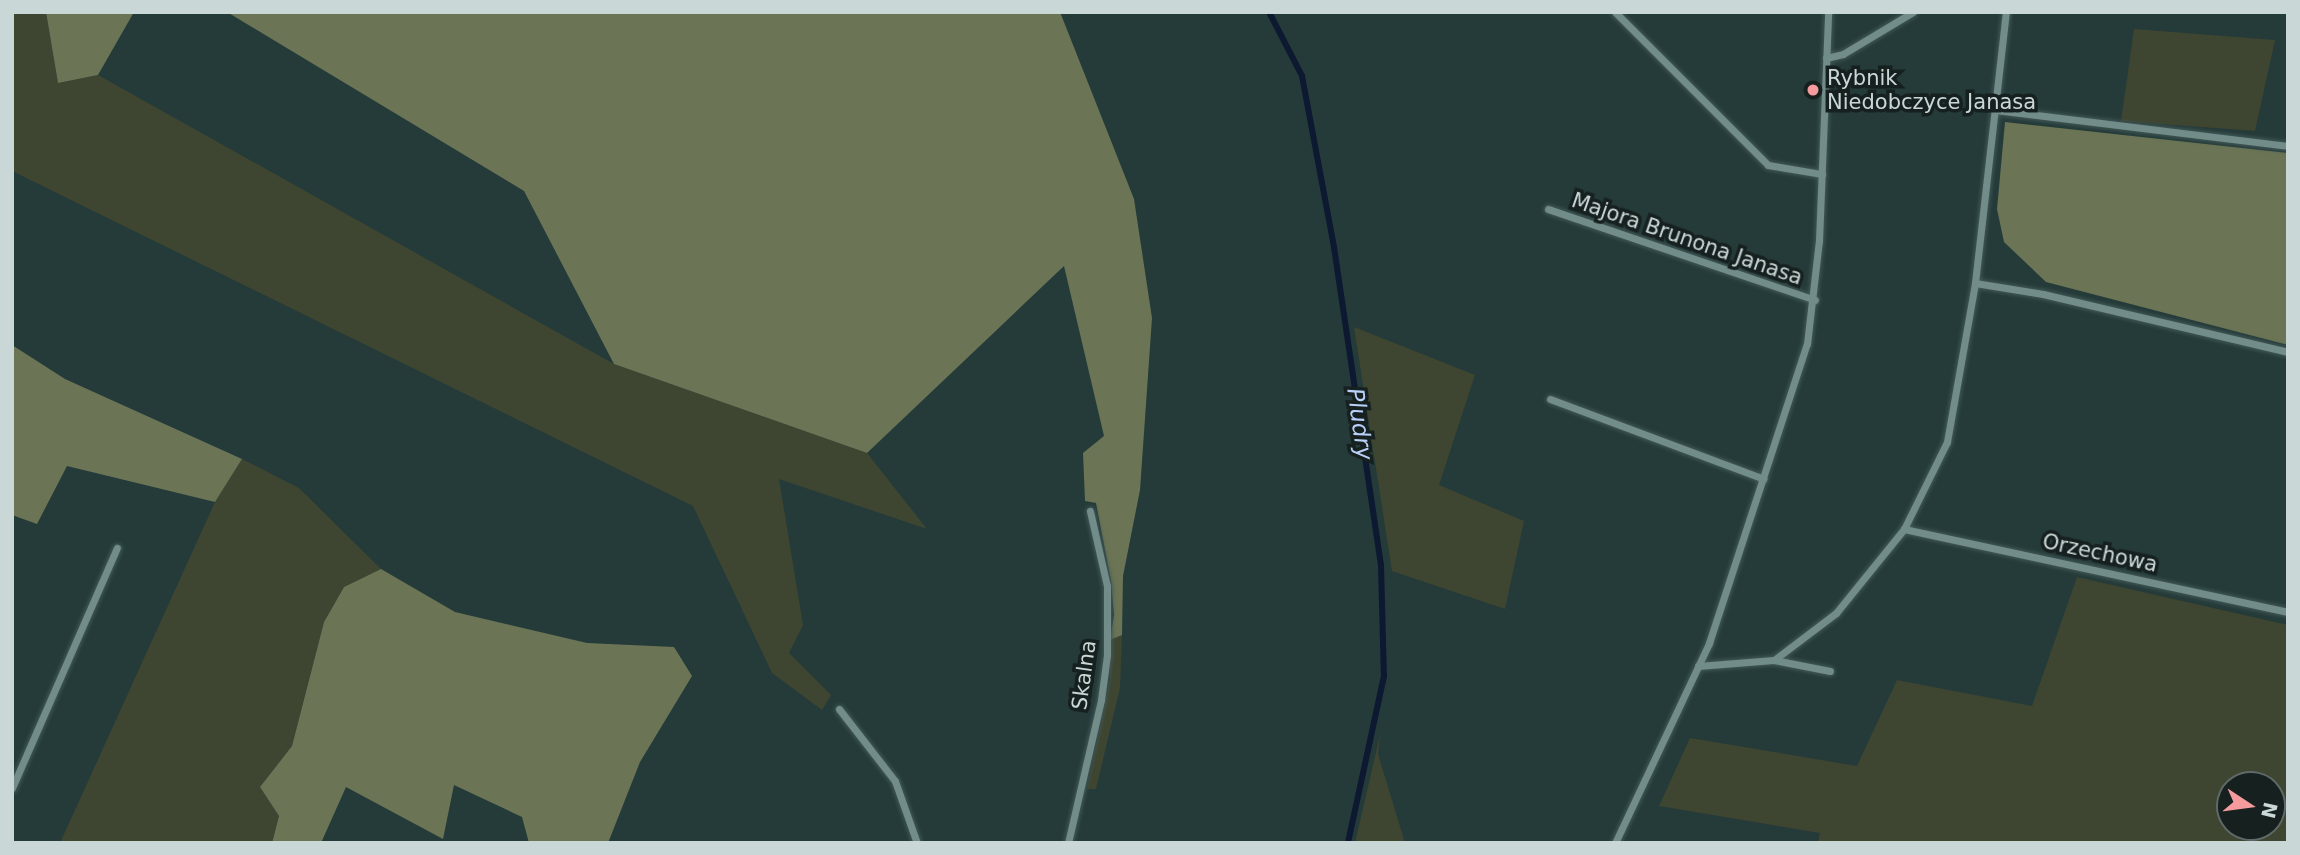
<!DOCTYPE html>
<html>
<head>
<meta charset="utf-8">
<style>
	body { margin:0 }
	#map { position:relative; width:2300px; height:855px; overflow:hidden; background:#243b3a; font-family:"DejaVu Sans",sans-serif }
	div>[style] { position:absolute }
	.green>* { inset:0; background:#3e4530 }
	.forest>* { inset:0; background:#6b7555 }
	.stream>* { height:6px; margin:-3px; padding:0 3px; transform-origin:3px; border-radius:3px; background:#0c1930 }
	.roads { filter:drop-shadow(0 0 2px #435857) drop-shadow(0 0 2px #435857) }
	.street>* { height:7px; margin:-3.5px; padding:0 3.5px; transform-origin:3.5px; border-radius:3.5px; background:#728c8a }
	.dots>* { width:19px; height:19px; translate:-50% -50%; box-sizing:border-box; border:4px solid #16201f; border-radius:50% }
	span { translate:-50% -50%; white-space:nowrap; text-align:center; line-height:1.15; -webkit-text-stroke:7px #16201f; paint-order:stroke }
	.poi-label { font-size:21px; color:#c9d7d6 }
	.left { translate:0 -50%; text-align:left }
	.street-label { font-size:21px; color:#c9d7d6 }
	.water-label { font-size:23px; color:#b9d1fa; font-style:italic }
	.frame { position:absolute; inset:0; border:14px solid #c9d7d6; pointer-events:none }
	.north { position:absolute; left:2216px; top:771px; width:70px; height:70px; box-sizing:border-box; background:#16201f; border:2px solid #5e6968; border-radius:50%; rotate:103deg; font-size:19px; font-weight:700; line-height:28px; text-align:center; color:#c9d7d6 }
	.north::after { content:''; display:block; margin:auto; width:24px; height:32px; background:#f59b9e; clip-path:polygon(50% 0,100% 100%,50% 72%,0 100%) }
</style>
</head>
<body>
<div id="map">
	<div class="green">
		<i style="clip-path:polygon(46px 12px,58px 83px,98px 75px,614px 364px,867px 453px,927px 529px,779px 479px,803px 625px,789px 653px,831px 695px,822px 710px,772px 673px,693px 506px,12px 171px,12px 13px)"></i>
		<i style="clip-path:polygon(2134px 29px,2275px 40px,2255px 131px,2121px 121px)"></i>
		<i style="clip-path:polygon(1354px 327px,1475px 375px,1439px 485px,1524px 521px,1505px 609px,1392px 571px)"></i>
		<i style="clip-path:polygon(242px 459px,299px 488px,381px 569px,344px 587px,324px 622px,292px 746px,260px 787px,279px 816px,272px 843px,60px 843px,215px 502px)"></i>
		<i style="clip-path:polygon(evenodd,2077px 577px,2288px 625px,2288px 843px,1818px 843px,1820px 833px,1659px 806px,1690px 738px,1857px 766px,1897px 680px,2032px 706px,2077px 577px,2272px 785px,2272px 827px,2230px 827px,2230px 785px,2272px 785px)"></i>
		<i style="clip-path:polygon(1122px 635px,1120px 688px,1096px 789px,1087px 789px,1110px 680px,1110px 640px)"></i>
		<i style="clip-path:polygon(1380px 735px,1378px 754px,1405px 843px,1355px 843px)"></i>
	</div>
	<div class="forest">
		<i style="clip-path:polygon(46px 12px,134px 12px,98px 75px,58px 83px)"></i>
		<i style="clip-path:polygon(227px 12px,1060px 12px,1134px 199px,1152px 318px,1140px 490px,1123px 576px,1122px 635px,1110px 640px,1114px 615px,1111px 581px,1096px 503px,1085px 501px,1083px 453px,1104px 436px,1064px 266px,867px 453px,614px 364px,524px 191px)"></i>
		<i style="clip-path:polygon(2005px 122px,2288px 153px,2288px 345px,2046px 282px,2004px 242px,1997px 209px)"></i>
		<i style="clip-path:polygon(12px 345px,65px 379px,242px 459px,215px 502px,67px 466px,37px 524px,12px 515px)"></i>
		<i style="clip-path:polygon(381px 569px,455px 612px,587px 643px,674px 647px,692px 676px,640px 762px,608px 843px,529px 843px,522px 817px,454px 785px,443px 839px,346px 787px,321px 843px,272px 843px,279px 816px,260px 787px,292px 746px,324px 622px,344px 587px)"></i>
	</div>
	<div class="stream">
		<i style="left:1269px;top:12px;width:72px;rotate:62.7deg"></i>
		<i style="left:1302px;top:76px;width:174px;rotate:79.4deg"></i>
		<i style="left:1334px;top:247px;width:321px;rotate:81.6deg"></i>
		<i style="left:1381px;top:565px;width:111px;rotate:88.5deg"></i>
		<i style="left:1384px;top:676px;width:171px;rotate:102.2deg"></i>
	</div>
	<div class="roads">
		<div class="street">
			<i style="left:1615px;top:12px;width:216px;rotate:45deg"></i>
			<i style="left:1768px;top:165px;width:55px;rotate:9.5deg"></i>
			<i style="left:1826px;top:58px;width:17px;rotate:-13deg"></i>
			<i style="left:1843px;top:54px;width:82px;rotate:-31deg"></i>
			<i style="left:1995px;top:110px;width:295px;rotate:7deg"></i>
			<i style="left:1548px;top:209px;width:282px;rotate:18.8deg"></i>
			<i style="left:1975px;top:283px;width:69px;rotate:9.2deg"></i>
			<i style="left:2043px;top:294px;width:252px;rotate:13.3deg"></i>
			<i style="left:1550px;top:399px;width:228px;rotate:20.5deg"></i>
			<i style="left:1904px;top:529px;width:393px;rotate:12.2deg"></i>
			<i style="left:1774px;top:660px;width:57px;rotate:11.1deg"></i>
			<i style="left:1698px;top:666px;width:76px;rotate:-4.5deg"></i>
			<i style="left:1774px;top:660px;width:78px;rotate:-37.2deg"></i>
			<i style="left:1836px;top:613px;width:108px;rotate:-51deg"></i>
			<i style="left:1904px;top:529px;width:97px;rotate:-63.7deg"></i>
			<i style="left:1947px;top:442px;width:161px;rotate:-80deg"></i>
			<i style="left:1975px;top:283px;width:273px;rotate:-83.5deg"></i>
			<i style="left:839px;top:709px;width:91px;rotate:52.1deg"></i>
			<i style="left:895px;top:781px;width:66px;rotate:70.5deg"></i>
			<i style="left:12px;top:788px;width:262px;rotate:-66.4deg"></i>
			<i style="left:1068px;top:843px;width:147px;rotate:-77deg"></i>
			<i style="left:1101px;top:700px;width:45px;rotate:-82.4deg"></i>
			<i style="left:1107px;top:655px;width:69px;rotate:-90deg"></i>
			<i style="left:1107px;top:586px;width:77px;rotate:-102.8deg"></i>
			<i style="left:1615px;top:843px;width:221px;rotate:-64.8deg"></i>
			<i style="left:1709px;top:643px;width:315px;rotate:-71.9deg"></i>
			<i style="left:1807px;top:344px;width:104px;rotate:-83.4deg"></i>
			<i style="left:1819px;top:241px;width:229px;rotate:-87.7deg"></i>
		</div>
	</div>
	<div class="dots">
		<i style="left:1813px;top:90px;background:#f59b9e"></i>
	</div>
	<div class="poi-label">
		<span class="left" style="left:1827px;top:90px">Rybnik<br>Niedobczyce Janasa</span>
	</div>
	<div class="street-label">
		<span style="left:1687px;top:239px;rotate:19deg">Majora Brunona Janasa</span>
		<span style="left:2100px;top:553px;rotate:12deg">Orzechowa</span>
		<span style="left:1084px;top:675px;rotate:-82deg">Skalna</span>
	</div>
	<div class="water-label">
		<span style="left:1360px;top:424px;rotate:82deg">Pludry</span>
	</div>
	<div class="frame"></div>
	<div class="north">N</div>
</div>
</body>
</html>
